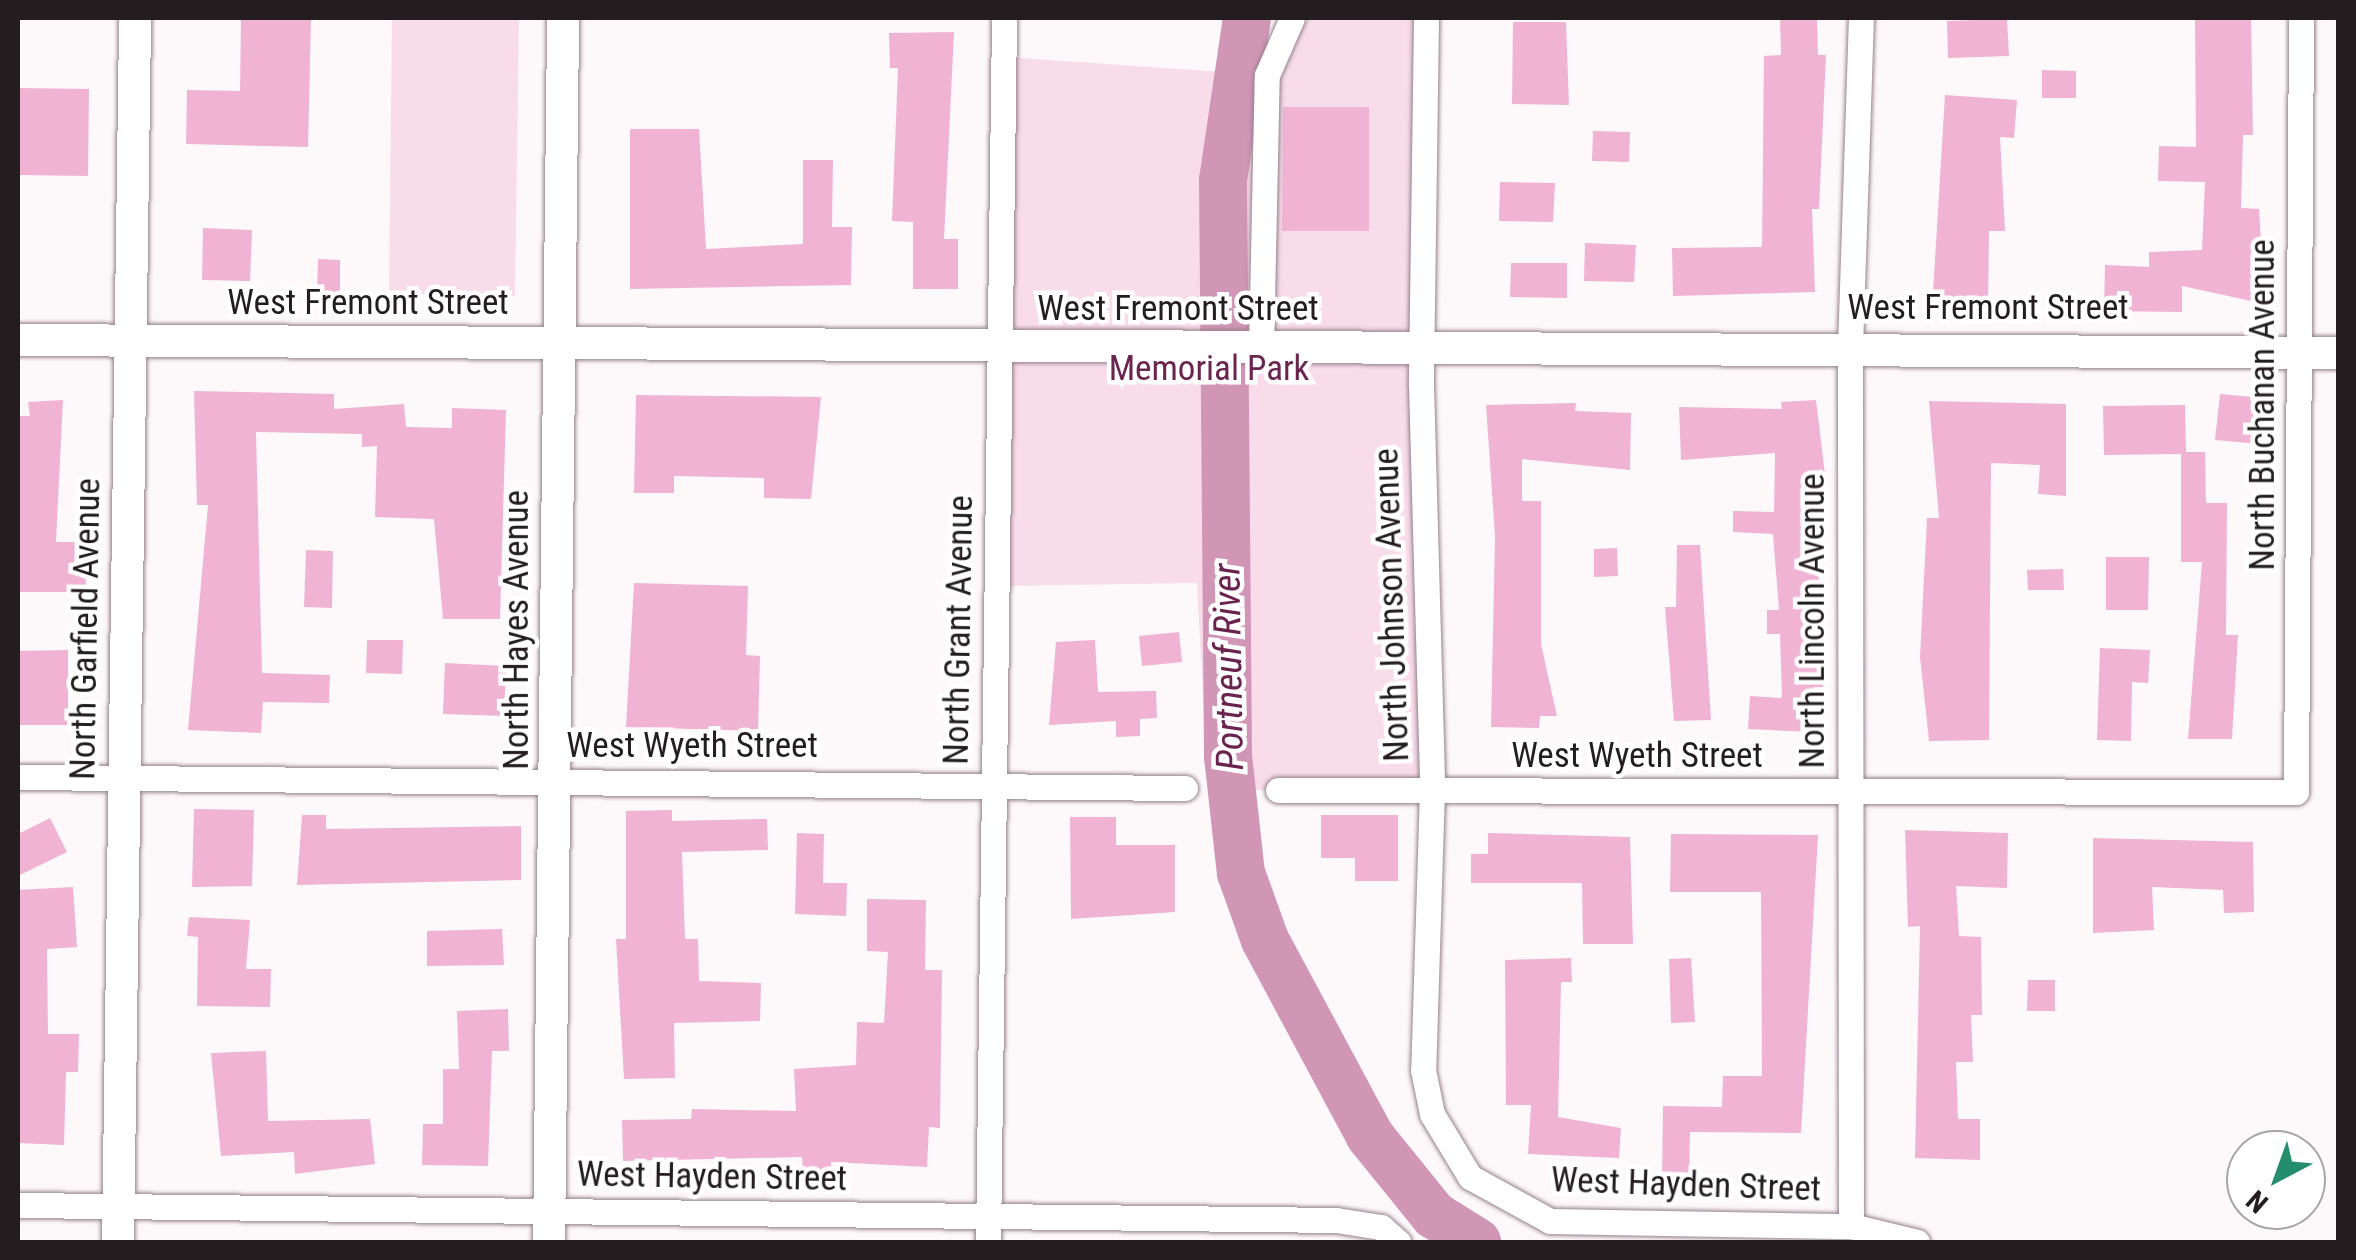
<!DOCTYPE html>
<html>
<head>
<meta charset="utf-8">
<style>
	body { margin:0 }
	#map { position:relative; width:2356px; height:1260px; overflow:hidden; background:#fdf9fb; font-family:"Roboto Condensed",sans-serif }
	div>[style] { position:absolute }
	.green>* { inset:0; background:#f9dcea }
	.river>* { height:48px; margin:-24px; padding:0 24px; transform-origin:24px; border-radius:24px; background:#d195b5 }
	.building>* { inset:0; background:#f0b3d3 }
	.roads { filter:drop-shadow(0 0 2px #95818b) drop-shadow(0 0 2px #95818b) }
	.minor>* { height:25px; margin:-12.5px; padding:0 12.5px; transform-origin:12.5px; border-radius:12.5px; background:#fff }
	.tertiary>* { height:32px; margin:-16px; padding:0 16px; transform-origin:16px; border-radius:16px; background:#fff }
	span { translate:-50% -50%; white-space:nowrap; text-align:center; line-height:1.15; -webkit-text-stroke:9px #fff; paint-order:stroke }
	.street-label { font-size:35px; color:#241d20 }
	.park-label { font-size:35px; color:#6a244e }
	.water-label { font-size:38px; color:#69234e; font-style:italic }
	.frame { position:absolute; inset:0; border:20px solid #241d20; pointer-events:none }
	.north { position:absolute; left:2226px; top:1130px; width:100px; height:100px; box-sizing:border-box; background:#fff; border:2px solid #a7a5a6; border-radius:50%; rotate:221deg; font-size:28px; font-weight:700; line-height:40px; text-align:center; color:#241d20 }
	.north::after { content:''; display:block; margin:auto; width:35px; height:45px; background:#248e6c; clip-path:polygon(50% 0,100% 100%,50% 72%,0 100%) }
</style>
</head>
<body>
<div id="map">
	<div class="green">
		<i style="clip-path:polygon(392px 18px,519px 18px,515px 296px,389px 294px)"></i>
		<i style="clip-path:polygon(1292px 18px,1426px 18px,1432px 790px,1208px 790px,1197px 583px,995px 586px,1005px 57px,1267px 75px)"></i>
	</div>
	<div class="river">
		<i style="left:1247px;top:18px;width:164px;rotate:98.4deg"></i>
		<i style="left:1223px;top:180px;width:576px;rotate:89.5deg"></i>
		<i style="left:1228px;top:756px;width:118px;rotate:83.7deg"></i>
		<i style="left:1241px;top:873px;width:71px;rotate:70.3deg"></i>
		<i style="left:1265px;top:940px;width:222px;rotate:61.8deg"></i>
		<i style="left:1370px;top:1136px;width:102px;rotate:51deg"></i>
		<i style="left:1434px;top:1215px;width:51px;rotate:32.1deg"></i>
	</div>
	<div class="building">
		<i style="clip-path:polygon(241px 18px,311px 18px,308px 147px,186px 144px,187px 90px,240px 91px)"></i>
		<i style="clip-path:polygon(1780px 18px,1817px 18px,1818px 55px,1826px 55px,1819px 209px,1812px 209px,1815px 292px,1673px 296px,1672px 248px,1762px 247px,1764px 56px,1781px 55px)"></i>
		<i style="clip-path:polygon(2195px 18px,2251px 18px,2253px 135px,2243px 135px,2241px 208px,2259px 209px,2265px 304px,2182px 286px,2182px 312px,2104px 311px,2105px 265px,2149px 267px,2149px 252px,2202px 250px,2205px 182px,2158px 181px,2159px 146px,2196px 147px)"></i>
		<i style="clip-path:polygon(2007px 19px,2009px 56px,1948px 58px,1947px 21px)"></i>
		<i style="clip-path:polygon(1513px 22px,1566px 22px,1569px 105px,1512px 104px)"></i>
		<i style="clip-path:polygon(954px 32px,944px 239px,958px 239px,958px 289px,913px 289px,913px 222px,892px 221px,898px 68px,890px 68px,889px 33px)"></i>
		<i style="clip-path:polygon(2042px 70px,2076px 71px,2076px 98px,2042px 98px)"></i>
		<i style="clip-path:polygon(18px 88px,89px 89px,88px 176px,18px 175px)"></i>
		<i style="clip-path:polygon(1945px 95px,2017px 100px,2014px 138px,2000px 137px,2005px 231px,1989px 231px,1988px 310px,1932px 309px)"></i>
		<i style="clip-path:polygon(1283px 107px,1369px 107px,1369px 231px,1282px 231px)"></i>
		<i style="clip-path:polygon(630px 129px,699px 129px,706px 249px,803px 244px,803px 160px,833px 160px,832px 227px,852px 227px,851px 285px,630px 289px)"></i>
		<i style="clip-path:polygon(1593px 131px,1630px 132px,1629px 162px,1592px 161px)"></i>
		<i style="clip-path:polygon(1500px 182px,1555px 183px,1553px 222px,1499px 221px)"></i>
		<i style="clip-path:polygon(203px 228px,252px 230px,250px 281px,202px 280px)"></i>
		<i style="clip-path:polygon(1585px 243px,1636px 245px,1634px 282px,1584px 281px)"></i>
		<i style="clip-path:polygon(318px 259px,340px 260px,340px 292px,317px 292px)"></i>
		<i style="clip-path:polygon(1511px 263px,1567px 263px,1567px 298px,1510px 297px)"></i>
		<i style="clip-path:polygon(194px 391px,334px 394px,334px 409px,404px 404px,406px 427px,452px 428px,452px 408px,506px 410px,500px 619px,443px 619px,434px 519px,375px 517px,377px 446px,362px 447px,362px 434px,256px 432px,262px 673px,330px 675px,329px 703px,263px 702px,261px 733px,188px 730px,208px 505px,197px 505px)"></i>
		<i style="clip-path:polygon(2220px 394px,2263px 398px,2259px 444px,2215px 440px)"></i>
		<i style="clip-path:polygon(636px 395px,821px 397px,811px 499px,764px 498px,764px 478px,674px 476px,674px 493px,634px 493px)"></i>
		<i style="clip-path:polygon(63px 400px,56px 542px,85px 542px,86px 592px,18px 592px,18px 416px,30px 416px,28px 402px)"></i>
		<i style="clip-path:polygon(1816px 400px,1826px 483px,1825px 517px,1816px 517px,1823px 687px,1814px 687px,1812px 732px,1748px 729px,1750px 696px,1782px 698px,1780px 634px,1767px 634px,1767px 610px,1779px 610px,1773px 534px,1733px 532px,1733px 511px,1774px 512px,1775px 453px,1681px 460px,1679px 407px,1782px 409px,1781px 402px)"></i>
		<i style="clip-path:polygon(1929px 401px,2066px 404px,2066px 496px,2038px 494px,2040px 465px,1991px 463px,1989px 740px,1929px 741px,1920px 657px,1927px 518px,1939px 518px)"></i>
		<i style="clip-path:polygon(1576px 403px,1575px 411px,1631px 413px,1630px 470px,1522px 459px,1522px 501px,1541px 501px,1541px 644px,1557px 716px,1540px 716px,1539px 728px,1491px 727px,1495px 536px,1486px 405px)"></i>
		<i style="clip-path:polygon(2185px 405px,2186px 452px,2205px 452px,2206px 503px,2227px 503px,2226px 635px,2238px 635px,2232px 739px,2188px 739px,2202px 562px,2181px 562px,2181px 454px,2104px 455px,2103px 406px)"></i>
		<i style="clip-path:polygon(1677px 545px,1700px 545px,1711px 720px,1674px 721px,1665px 607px,1676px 607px)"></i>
		<i style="clip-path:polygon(1617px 548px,1618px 576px,1594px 577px,1594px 549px)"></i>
		<i style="clip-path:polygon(306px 550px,333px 551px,332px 608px,304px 607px)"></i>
		<i style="clip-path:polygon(2106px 557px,2149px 557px,2148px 610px,2106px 610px)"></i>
		<i style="clip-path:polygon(2063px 569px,2064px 590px,2028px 590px,2027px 570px)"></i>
		<i style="clip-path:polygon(634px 583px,748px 586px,746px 655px,760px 656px,758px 731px,626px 727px)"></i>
		<i style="clip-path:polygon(1179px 632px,1182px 662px,1142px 666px,1139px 636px)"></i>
		<i style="clip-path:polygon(367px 640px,403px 640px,402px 674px,366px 673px)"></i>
		<i style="clip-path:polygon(1095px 640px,1098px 692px,1156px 691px,1157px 718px,1140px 719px,1140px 736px,1116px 737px,1116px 721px,1049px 725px,1056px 642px)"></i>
		<i style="clip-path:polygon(2100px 648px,2150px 650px,2148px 683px,2132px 682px,2131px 741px,2097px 740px)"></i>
		<i style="clip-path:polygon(68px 650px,68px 725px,18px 725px,18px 651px)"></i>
		<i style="clip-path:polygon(445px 663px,506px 666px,504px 716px,443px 714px)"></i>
		<i style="clip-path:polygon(194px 809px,254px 810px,252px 886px,192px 887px)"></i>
		<i style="clip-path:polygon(672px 810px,672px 821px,767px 819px,768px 850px,682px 852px,685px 939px,698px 939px,699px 981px,761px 983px,760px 1021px,674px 1023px,675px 1078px,624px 1079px,616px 939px,626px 939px,626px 811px)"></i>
		<i style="clip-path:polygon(302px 815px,326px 815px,326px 829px,521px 826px,521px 880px,297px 885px)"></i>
		<i style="clip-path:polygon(1321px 815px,1398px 815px,1398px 881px,1355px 881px,1355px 858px,1321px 858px)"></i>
		<i style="clip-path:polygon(1070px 817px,1116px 817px,1116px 845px,1175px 845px,1175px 912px,1071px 919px)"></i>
		<i style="clip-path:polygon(50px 818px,67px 852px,18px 876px,18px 834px)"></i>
		<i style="clip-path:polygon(1905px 830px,2008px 833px,2007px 888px,1956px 886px,1959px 936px,1981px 937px,1982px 1015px,1971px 1015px,1973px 1062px,1956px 1062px,1958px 1119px,1980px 1119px,1980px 1160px,1915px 1158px,1920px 926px,1908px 927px)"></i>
		<i style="clip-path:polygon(797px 833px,824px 834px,823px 883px,847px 883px,846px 916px,795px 914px)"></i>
		<i style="clip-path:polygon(1488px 833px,1630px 837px,1633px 944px,1583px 944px,1582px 883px,1471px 883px,1471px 854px,1488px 854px)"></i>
		<i style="clip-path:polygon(1671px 834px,1818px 835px,1801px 1133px,1690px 1132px,1689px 1178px,1662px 1178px,1663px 1106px,1722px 1107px,1723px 1076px,1762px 1076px,1761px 892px,1670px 892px)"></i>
		<i style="clip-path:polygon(2093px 838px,2253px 842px,2254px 912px,2224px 913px,2223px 890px,2152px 887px,2154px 930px,2093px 933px)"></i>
		<i style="clip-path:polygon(73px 887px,77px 947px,47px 949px,48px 1034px,79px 1034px,78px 1072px,66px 1072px,64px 1145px,18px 1143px,18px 890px)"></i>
		<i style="clip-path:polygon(867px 899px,926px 900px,925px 970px,942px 970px,940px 1128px,929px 1127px,927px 1167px,831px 1162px,831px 1170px,803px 1170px,802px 1157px,623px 1161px,622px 1120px,691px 1119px,692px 1109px,796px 1111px,794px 1069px,856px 1065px,857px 1022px,884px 1023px,888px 952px,867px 951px)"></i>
		<i style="clip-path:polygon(189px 917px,250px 920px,246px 969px,271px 969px,270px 1007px,197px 1006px,198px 937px,187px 936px)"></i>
		<i style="clip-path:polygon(502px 929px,504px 965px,427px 966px,427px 931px)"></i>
		<i style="clip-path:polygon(1571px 958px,1572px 982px,1561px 982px,1558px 1117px,1621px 1128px,1619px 1158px,1528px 1154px,1531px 1105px,1506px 1105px,1505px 960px)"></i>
		<i style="clip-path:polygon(1691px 958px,1695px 1022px,1671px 1023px,1669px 959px)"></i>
		<i style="clip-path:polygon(2028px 980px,2055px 980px,2055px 1011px,2027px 1011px)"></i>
		<i style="clip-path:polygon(508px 1009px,509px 1051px,492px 1051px,488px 1166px,422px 1165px,423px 1124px,443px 1124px,443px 1069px,459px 1069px,457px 1011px)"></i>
		<i style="clip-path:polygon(266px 1051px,268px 1121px,370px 1119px,375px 1164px,295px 1174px,294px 1152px,221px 1156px,211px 1053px)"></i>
	</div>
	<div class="roads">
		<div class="minor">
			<i style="left:1426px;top:18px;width:367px;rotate:90.8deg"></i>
			<i style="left:1421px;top:385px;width:405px;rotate:88.4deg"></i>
			<i style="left:1432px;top:790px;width:280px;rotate:91.8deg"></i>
			<i style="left:1423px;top:1070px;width:45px;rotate:78.4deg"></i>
			<i style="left:1432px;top:1114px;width:74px;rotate:58.9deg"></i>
			<i style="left:1470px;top:1177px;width:91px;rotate:28.8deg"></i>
			<i style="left:1550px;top:1221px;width:301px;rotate:1deg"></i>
			<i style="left:1851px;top:1226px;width:68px;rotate:13.6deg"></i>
			<i style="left:1261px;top:350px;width:275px;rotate:-88.8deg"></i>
			<i style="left:1267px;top:75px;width:62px;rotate:-66.3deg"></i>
			<i style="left:18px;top:777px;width:1167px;rotate:0.54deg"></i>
			<i style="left:1278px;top:790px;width:1018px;rotate:0.11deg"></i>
			<i style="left:2296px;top:792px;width:774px;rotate:-89.63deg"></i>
			<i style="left:18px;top:1205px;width:1318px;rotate:0.65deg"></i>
			<i style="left:1336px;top:1220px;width:46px;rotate:8.8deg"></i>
			<i style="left:1381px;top:1227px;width:23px;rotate:41deg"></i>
			<i style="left:1851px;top:1226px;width:878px;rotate:-90.07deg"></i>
			<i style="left:1850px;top:348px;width:330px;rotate:-88.1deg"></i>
			<i style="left:988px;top:1242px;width:1224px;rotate:-89.25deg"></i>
		</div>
		<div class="tertiary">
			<i style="left:18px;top:340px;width:2320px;rotate:0.32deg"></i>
			<i style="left:118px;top:1242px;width:1224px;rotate:-89.2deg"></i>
			<i style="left:549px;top:1242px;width:1224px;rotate:-89.34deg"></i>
		</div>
	</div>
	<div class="street-label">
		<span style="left:368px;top:303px">West Fremont Street</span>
		<span style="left:1988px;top:308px">West Fremont Street</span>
		<span style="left:1178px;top:309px">West Fremont Street</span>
		<span style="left:2263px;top:405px;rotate:-90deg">North Buchanan Avenue</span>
		<span style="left:1392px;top:605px;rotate:-92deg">North Johnson Avenue</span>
		<span style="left:1813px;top:621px;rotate:-90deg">North Lincoln Avenue</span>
		<span style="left:86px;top:629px;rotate:-89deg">North Garfield Avenue</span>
		<span style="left:517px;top:630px;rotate:-90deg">North Hayes Avenue</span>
		<span style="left:959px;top:630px;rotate:-89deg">North Grant Avenue</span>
		<span style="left:692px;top:746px">West Wyeth Street</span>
		<span style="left:1637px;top:756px">West Wyeth Street</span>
		<span style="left:712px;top:1177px;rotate:1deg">West Hayden Street</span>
		<span style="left:1686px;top:1185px;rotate:2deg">West Hayden Street</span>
	</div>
	<div class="park-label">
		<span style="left:1209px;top:369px">Memorial Park</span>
	</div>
	<div class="water-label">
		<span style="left:1229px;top:667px;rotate:-91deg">Portneuf River</span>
	</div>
	<div class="frame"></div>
	<div class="north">N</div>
</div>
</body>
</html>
